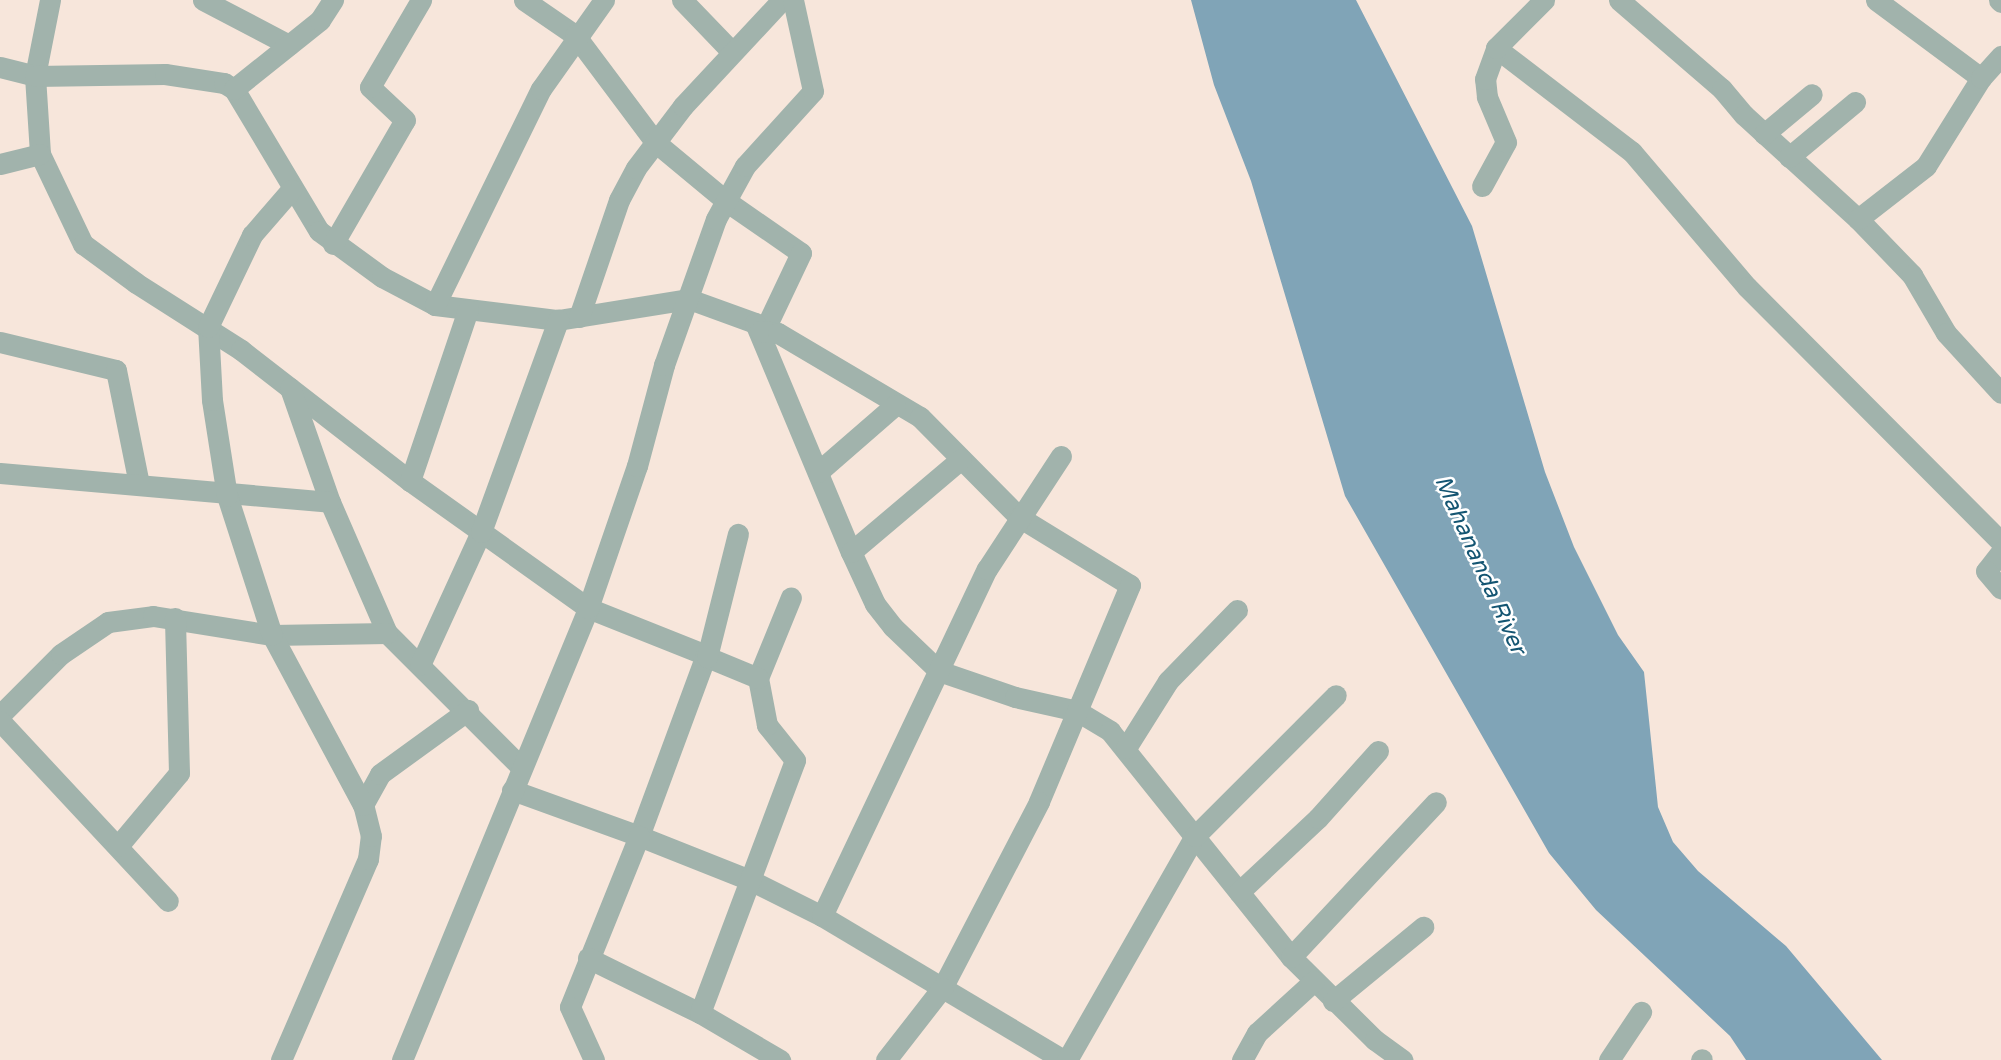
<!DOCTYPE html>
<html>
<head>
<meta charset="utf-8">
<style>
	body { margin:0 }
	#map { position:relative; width:2001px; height:1060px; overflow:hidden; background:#f7e6db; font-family:"Varela Round",sans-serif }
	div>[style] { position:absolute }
	.water>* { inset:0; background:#80a4b7 }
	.minor>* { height:21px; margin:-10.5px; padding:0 10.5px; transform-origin:10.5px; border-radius:10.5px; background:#a1b3ac }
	span { translate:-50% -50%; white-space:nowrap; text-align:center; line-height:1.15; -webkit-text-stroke:5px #fff; paint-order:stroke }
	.water-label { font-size:23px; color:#145572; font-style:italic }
</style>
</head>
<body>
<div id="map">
	<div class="water">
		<i style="clip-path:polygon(1191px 0,1356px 0,1472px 226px,1545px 472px,1574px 547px,1618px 635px,1644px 672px,1658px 807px,1673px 842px,1698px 871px,1786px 946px,1882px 1060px,1746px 1060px,1730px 1036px,1596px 910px,1549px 853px,1345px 496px,1251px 181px,1214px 85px)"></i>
	</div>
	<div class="minor">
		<i style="left:50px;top:0;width:77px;rotate:101.2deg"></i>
		<i style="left:35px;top:76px;width:78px;rotate:86.3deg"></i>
		<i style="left:40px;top:154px;width:100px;rotate:64.5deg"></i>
		<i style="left:83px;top:244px;width:66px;rotate:36.3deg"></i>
		<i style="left:136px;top:283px;width:125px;rotate:32.5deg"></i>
		<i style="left:241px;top:350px;width:214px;rotate:37.8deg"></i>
		<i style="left:410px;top:481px;width:219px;rotate:35.5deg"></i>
		<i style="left:588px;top:608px;width:127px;rotate:21.7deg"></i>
		<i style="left:706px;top:655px;width:193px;rotate:110.3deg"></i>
		<i style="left:639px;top:836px;width:122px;rotate:21.7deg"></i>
		<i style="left:752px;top:881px;width:78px;rotate:26.6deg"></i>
		<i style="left:822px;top:916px;width:282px;rotate:30.8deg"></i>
		<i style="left:203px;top:0;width:97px;rotate:27.6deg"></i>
		<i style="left:524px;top:0;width:62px;rotate:34.5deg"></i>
		<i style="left:575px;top:35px;width:134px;rotate:53.2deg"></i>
		<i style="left:655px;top:142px;width:92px;rotate:39.7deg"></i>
		<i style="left:726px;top:201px;width:91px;rotate:34.7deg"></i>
		<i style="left:801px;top:253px;width:86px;rotate:115.4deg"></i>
		<i style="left:682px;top:0;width:72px;rotate:46.1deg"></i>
		<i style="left:1619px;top:0;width:136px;rotate:40.8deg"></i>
		<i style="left:1722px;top:89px;width:34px;rotate:50deg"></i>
		<i style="left:1744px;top:115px;width:154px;rotate:42.4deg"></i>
		<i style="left:1858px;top:219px;width:78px;rotate:46deg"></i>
		<i style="left:1912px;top:275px;width:67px;rotate:59.6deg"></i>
		<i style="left:1946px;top:333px;width:81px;rotate:47.5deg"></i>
		<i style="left:1876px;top:0;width:131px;rotate:36.6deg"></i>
		<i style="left:1999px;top:0;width:3px;rotate:45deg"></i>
		<i style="left:1496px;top:48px;width:171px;rotate:37.4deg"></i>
		<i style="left:1632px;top:152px;width:177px;rotate:49.6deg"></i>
		<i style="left:1747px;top:287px;width:360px;rotate:45.1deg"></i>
		<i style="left:0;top:67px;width:36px;rotate:14deg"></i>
		<i style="left:35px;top:76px;width:130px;rotate:-0.9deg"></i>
		<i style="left:165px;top:74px;width:60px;rotate:8.7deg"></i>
		<i style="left:224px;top:83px;width:12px;rotate:31deg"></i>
		<i style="left:234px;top:89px;width:165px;rotate:59.1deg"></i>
		<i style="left:319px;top:231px;width:78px;rotate:36.1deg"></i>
		<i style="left:382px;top:277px;width:60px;rotate:27.8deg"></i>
		<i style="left:435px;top:305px;width:124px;rotate:7deg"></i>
		<i style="left:558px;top:320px;width:133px;rotate:-9.1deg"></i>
		<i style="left:689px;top:299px;width:70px;rotate:20deg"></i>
		<i style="left:755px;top:323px;width:248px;rotate:67.3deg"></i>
		<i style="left:851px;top:552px;width:57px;rotate:65.2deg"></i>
		<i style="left:875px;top:604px;width:29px;rotate:52deg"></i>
		<i style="left:893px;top:627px;width:64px;rotate:43.7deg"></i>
		<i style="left:939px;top:671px;width:80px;rotate:18.9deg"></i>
		<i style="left:1015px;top:697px;width:64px;rotate:12.7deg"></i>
		<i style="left:1077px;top:711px;width:39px;rotate:31deg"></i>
		<i style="left:1110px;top:731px;width:290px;rotate:51.3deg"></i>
		<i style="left:1291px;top:957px;width:118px;rotate:44.7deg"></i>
		<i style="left:1375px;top:1040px;width:34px;rotate:36deg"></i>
		<i style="left:234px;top:89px;width:110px;rotate:-38.7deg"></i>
		<i style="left:320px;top:20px;width:24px;rotate:-57deg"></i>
		<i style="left:1764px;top:134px;width:62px;rotate:-39.8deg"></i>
		<i style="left:1789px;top:157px;width:86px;rotate:-39.8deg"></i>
		<i style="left:0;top:164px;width:41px;rotate:-14deg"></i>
		<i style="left:1482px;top:186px;width:50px;rotate:-61.4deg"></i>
		<i style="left:1506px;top:142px;width:49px;rotate:-112.9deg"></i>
		<i style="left:1487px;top:97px;width:18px;rotate:-96deg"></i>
		<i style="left:1485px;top:79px;width:33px;rotate:-70deg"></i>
		<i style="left:1496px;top:48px;width:68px;rotate:-45deg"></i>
		<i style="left:1858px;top:219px;width:86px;rotate:-37.9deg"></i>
		<i style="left:1926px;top:166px;width:104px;rotate:-58deg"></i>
		<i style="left:1981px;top:78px;width:30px;rotate:-48deg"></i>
		<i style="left:333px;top:244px;width:143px;rotate:-59.9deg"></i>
		<i style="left:405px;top:120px;width:48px;rotate:-136.7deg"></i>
		<i style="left:370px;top:87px;width:101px;rotate:-59.6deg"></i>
		<i style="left:435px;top:305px;width:241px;rotate:-63.9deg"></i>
		<i style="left:541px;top:89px;width:109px;rotate:-54.7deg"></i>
		<i style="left:579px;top:317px;width:124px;rotate:-71.1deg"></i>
		<i style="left:619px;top:200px;width:36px;rotate:-62deg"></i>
		<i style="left:636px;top:168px;width:78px;rotate:-52.8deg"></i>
		<i style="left:683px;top:106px;width:145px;rotate:-47deg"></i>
		<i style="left:760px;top:331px;width:18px;rotate:6deg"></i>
		<i style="left:778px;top:333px;width:165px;rotate:30.6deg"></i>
		<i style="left:920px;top:417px;width:141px;rotate:45.3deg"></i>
		<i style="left:1019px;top:517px;width:130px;rotate:31.5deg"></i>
		<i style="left:1130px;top:585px;width:235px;rotate:112.8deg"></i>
		<i style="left:1039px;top:802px;width:210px;rotate:117.5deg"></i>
		<i style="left:942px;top:988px;width:91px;rotate:127.9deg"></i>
		<i style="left:0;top:342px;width:119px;rotate:13.6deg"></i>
		<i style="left:116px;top:370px;width:116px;rotate:78.6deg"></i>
		<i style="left:290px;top:388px;width:121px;rotate:70.7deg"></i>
		<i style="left:330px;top:502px;width:143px;rotate:66.5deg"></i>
		<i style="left:387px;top:633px;width:190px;rotate:45deg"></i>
		<i style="left:818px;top:472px;width:102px;rotate:-41deg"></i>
		<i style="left:0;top:473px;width:331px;rotate:5deg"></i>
		<i style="left:410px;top:481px;width:181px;rotate:-71.3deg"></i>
		<i style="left:851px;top:552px;width:144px;rotate:-40.2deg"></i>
		<i style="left:2001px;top:552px;width:24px;rotate:128deg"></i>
		<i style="left:1986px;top:571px;width:23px;rotate:50deg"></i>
		<i style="left:420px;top:665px;width:146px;rotate:-65.4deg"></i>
		<i style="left:481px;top:532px;width:226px;rotate:-70deg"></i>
		<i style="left:758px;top:678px;width:87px;rotate:-67.8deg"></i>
		<i style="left:0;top:715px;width:86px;rotate:-45deg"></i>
		<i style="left:61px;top:654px;width:57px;rotate:-34.2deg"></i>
		<i style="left:108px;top:622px;width:45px;rotate:-7.6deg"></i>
		<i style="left:153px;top:616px;width:121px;rotate:9.1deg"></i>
		<i style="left:272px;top:635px;width:115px;rotate:-1deg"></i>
		<i style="left:0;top:721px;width:246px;rotate:47deg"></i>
		<i style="left:1126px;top:748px;width:79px;rotate:-57.9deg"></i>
		<i style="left:1168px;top:681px;width:99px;rotate:-45.8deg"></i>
		<i style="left:512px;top:790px;width:135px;rotate:19.9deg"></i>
		<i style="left:639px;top:836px;width:184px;rotate:112deg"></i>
		<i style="left:570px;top:1007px;width:58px;rotate:65.6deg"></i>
		<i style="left:363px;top:805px;width:35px;rotate:-61deg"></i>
		<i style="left:380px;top:774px;width:109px;rotate:-36deg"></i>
		<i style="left:118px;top:846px;width:95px;rotate:-50.1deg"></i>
		<i style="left:179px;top:773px;width:155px;rotate:-91.5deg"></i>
		<i style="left:1239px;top:892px;width:108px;rotate:-43.1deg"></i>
		<i style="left:1318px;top:818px;width:90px;rotate:-48.2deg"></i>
		<i style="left:822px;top:916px;width:384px;rotate:-64.6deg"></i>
		<i style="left:987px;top:569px;width:135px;rotate:-56.8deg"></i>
		<i style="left:1291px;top:957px;width:212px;rotate:-46.9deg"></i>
		<i style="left:588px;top:958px;width:125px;rotate:26.2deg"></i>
		<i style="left:700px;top:1013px;width:93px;rotate:30.4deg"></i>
		<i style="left:1333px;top:1001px;width:117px;rotate:-39.4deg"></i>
		<i style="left:700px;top:1013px;width:270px;rotate:-69.4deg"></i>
		<i style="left:795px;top:760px;width:45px;rotate:-128.7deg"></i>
		<i style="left:767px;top:725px;width:48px;rotate:-100.8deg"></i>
		<i style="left:758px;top:678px;width:55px;rotate:-157.6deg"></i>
		<i style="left:707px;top:657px;width:127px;rotate:-75.9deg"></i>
		<i style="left:281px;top:1060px;width:219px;rotate:-66.6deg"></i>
		<i style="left:368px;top:859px;width:23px;rotate:-83deg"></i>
		<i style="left:371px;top:836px;width:32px;rotate:-104deg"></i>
		<i style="left:363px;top:805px;width:193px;rotate:-118.2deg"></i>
		<i style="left:272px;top:635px;width:146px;rotate:-107.9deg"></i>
		<i style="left:227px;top:496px;width:97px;rotate:-98.9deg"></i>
		<i style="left:212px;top:400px;width:73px;rotate:-93.1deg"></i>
		<i style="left:208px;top:327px;width:102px;rotate:-64.4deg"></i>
		<i style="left:252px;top:235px;width:60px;rotate:-49.1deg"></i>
		<i style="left:402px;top:1060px;width:489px;rotate:-67.6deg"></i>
		<i style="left:588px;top:608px;width:150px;rotate:-71deg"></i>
		<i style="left:637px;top:466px;width:105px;rotate:-75deg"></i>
		<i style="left:664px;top:365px;width:155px;rotate:-70.4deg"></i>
		<i style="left:716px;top:219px;width:60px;rotate:-61.3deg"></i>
		<i style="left:745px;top:166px;width:101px;rotate:-47.8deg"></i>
		<i style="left:813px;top:91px;width:93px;rotate:-102.4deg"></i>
		<i style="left:1067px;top:1060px;width:258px;rotate:-60.3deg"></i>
		<i style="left:1195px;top:836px;width:199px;rotate:-45deg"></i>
		<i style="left:1242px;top:1060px;width:31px;rotate:-61deg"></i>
		<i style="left:1257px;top:1033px;width:77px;rotate:-42.4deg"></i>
		<i style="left:1609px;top:1060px;width:58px;rotate:-56.3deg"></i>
		<i style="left:1701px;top:1060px;width:1px;rotate:-45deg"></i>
	</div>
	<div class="water-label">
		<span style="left:1480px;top:565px;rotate:66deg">Mahananda River</span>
	</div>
</div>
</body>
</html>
